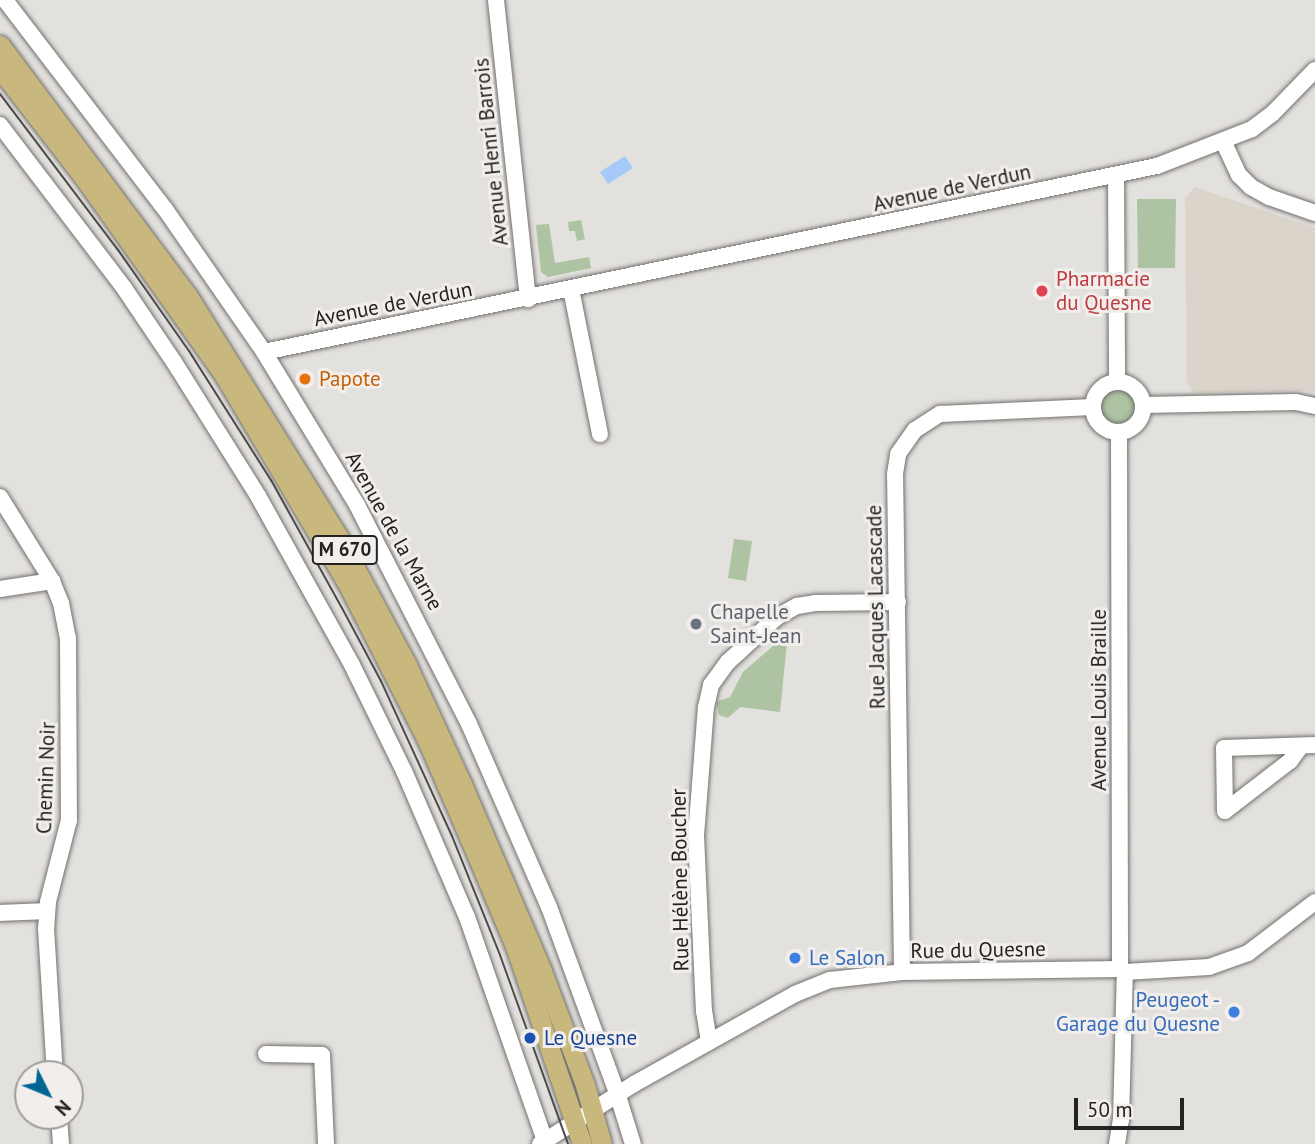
<!DOCTYPE html>
<html>
<head>
<meta charset="utf-8">
<style>
	body { margin:0 }
	#map { position:relative; width:1315px; height:1144px; overflow:hidden; background:#e3e1de; font-family:"PT Sans",sans-serif }
	div>[style] { position:absolute }
	.built>* { inset:0; background:#dbd4ca }
	.green>* { inset:0; background:#adc3a2 }
	.round { border-radius:50% }
	.water>* { inset:0; background:#a5caf9 }
	.roads { filter:drop-shadow(0 0 2px #73706d) drop-shadow(0 0 2px #73706d) }
	.minor>* { height:16px; margin:-8px; padding:0 8px; transform-origin:8px; border-radius:8px; background:#fff }
	.minor>.ring { margin:-8px; padding:0; box-sizing:content-box; background:none; border:16px solid #fff; border-radius:50% }
	.major>* { height:19px; margin:-9.5px; padding:0 9.5px; transform-origin:9.5px; border-radius:9.5px; background:#c8b87d }
	.tram>* { height:2px; margin:-1px; padding:0 1px; transform-origin:1px; border-radius:1px; background:#4d4b4a }
	.dots>* { width:19px; height:19px; translate:-50% -50%; box-sizing:border-box; border:4px solid #f1eeeb; border-radius:50% }
	span { translate:-50% -50%; white-space:nowrap; text-align:center; line-height:1.15; -webkit-text-stroke:6px #f1eeeb; paint-order:stroke }
	.shield-label span { padding:2px 5px; background:#f1eeeb; border:2px solid; border-radius:5px; -webkit-text-stroke-width:0 }
	.shield-label { font-size:19px; color:#242322; font-weight:700 }
	.street-label { font-size:21px; color:#242322 }
	.health-label { font-size:21px; color:#be3a42 }
	.left { translate:0 -50%; text-align:left }
	.food-label { font-size:21px; color:#c56008 }
	.worship-label { font-size:21px; color:#5b616d }
	.shop-label { font-size:21px; color:#366cbe }
	.right { translate:-100% -50%; text-align:right }
	.transit-label { font-size:21px; color:#164399 }
	.north { position:absolute; left:14px; top:1060px; width:70px; height:70px; box-sizing:border-box; background:#f1eeeb; border:2px solid #9f9d9b; border-radius:50%; rotate:133deg; font-size:19px; font-weight:700; line-height:28px; text-align:center; color:#242322 }
	.north::after { content:''; display:block; margin:auto; width:24px; height:32px; background:#006594; clip-path:polygon(50% 0,100% 100%,50% 72%,0 100%) }
	.scale { position:absolute; left:1074px; top:1098px; width:110px; height:32px; box-sizing:border-box; border:4px solid #242322; border-top:0; padding-left:9px; font-size:21px; line-height:24px; white-space:nowrap; color:#242322; -webkit-text-stroke:5px #f1eeeb; paint-order:stroke }
</style>
</head>
<body>
<div id="map">
	<div class="built">
		<i style="clip-path:polygon(1195px 187px,1315px 228px,1315px 392px,1295px 390px,1194px 393px,1187px 383px,1185px 198px)"></i>
	</div>
	<div class="green">
		<i style="clip-path:polygon(1137px 199px,1176px 199px,1175px 268px,1138px 268px)"></i>
		<i style="clip-path:polygon(581px 220px,585px 239px,577px 241px,575px 231px,569px 231px,568px 222px)"></i>
		<i style="clip-path:polygon(549px 224px,555px 263px,589px 257px,591px 268px,548px 277px,541px 272px,536px 225px)"></i>
		<i class="round" style="left:1101px;top:389px;width:34px;height:34px"></i>
		<i style="clip-path:polygon(734px 539px,752px 541px,746px 581px,728px 578px)"></i>
		<i style="clip-path:polygon(788px 633px,780px 712px,740px 707px,728px 718px,719px 715px,716px 702px,730px 697px,743px 672px)"></i>
	</div>
	<div class="water">
		<i style="clip-path:polygon(625px 156px,633px 168px,608px 184px,600px 172px)"></i>
	</div>
	<div class="roads">
		<div class="minor">
			<i style="left:5px;top:0;width:263px;rotate:52.6deg"></i>
			<i style="left:165px;top:209px;width:174px;rotate:55.3deg"></i>
			<i style="left:264px;top:352px;width:179px;rotate:58.7deg"></i>
			<i style="left:357px;top:505px;width:246px;rotate:62.9deg"></i>
			<i style="left:469px;top:724px;width:200px;rotate:66.4deg"></i>
			<i style="left:549px;top:907px;width:198px;rotate:69.9deg"></i>
			<i style="left:617px;top:1093px;width:53px;rotate:72.6deg"></i>
			<i style="left:496px;top:0;width:301px;rotate:83.9deg"></i>
			<i style="left:0;top:125px;width:205px;rotate:52.7deg"></i>
			<i style="left:124px;top:288px;width:89px;rotate:56deg"></i>
			<i style="left:174px;top:362px;width:158px;rotate:57.9deg"></i>
			<i style="left:258px;top:496px;width:193px;rotate:60.9deg"></i>
			<i style="left:352px;top:665px;width:118px;rotate:63.9deg"></i>
			<i style="left:404px;top:771px;width:159px;rotate:66.7deg"></i>
			<i style="left:467px;top:917px;width:240px;rotate:70.8deg"></i>
			<i style="left:1223px;top:141px;width:38px;rotate:65deg"></i>
			<i style="left:1239px;top:175px;width:17px;rotate:45deg"></i>
			<i style="left:1251px;top:187px;width:21px;rotate:29deg"></i>
			<i style="left:1269px;top:197px;width:49px;rotate:19.2deg"></i>
			<i style="left:1116px;top:175px;width:206px;rotate:89.7deg"></i>
			<i style="left:571px;top:289px;width:148px;rotate:78.7deg"></i>
			<i style="left:264px;top:352px;width:912px;rotate:-11.77deg"></i>
			<i style="left:1157px;top:166px;width:102px;rotate:-21.3deg"></i>
			<i style="left:1252px;top:129px;width:25px;rotate:-37deg"></i>
			<i style="left:1272px;top:114px;width:62px;rotate:-45.7deg"></i>
			<i class="ring" style="left:1093px;top:382px;width:34px;height:34px"></i>
			<i style="left:1143px;top:405px;width:153px;rotate:-1.1deg"></i>
			<i style="left:1296px;top:402px;width:19px;rotate:12deg"></i>
			<i style="left:1119px;top:432px;width:537px;rotate:89.89deg"></i>
			<i style="left:0;top:497px;width:99px;rotate:58.2deg"></i>
			<i style="left:52px;top:581px;width:24px;rotate:68deg"></i>
			<i style="left:61px;top:603px;width:36px;rotate:79deg"></i>
			<i style="left:68px;top:638px;width:182px;rotate:89.7deg"></i>
			<i style="left:69px;top:820px;width:85px;rotate:104.4deg"></i>
			<i style="left:48px;top:902px;width:26px;rotate:94deg"></i>
			<i style="left:46px;top:928px;width:146px;rotate:86.5deg"></i>
			<i style="left:0;top:589px;width:53px;rotate:-8.7deg"></i>
			<i style="left:1301px;top:746px;width:19px;rotate:126deg"></i>
			<i style="left:1290px;top:761px;width:82px;rotate:142.4deg"></i>
			<i style="left:1225px;top:811px;width:63px;rotate:-90.9deg"></i>
			<i style="left:1224px;top:748px;width:91px;rotate:-1.9deg"></i>
			<i style="left:0;top:913px;width:47px;rotate:-2.4deg"></i>
			<i style="left:902px;top:972px;width:498px;rotate:-90.8deg"></i>
			<i style="left:895px;top:474px;width:20px;rotate:-81deg"></i>
			<i style="left:898px;top:454px;width:29px;rotate:-55deg"></i>
			<i style="left:915px;top:430px;width:30px;rotate:-33deg"></i>
			<i style="left:940px;top:414px;width:153px;rotate:-2.6deg"></i>
			<i style="left:709px;top:1042px;width:30px;rotate:-99deg"></i>
			<i style="left:704px;top:1012px;width:176px;rotate:-92.6deg"></i>
			<i style="left:696px;top:836px;width:129px;rotate:-85.6deg"></i>
			<i style="left:706px;top:707px;width:23px;rotate:-77deg"></i>
			<i style="left:711px;top:685px;width:29px;rotate:-54deg"></i>
			<i style="left:728px;top:662px;width:67px;rotate:-42.6deg"></i>
			<i style="left:777px;top:617px;width:23px;rotate:-29deg"></i>
			<i style="left:797px;top:606px;width:18px;rotate:-9deg"></i>
			<i style="left:815px;top:603px;width:83px;rotate:-0.7deg"></i>
			<i style="left:266px;top:1054px;width:56px;rotate:1deg"></i>
			<i style="left:322px;top:1055px;width:89px;rotate:87.4deg"></i>
			<i style="left:59px;top:1116px;width:28px;rotate:86deg"></i>
			<i style="left:540px;top:1144px;width:112px;rotate:-32.6deg"></i>
			<i style="left:634px;top:1084px;width:184px;rotate:-29.2deg"></i>
			<i style="left:795px;top:994px;width:38px;rotate:-22deg"></i>
			<i style="left:830px;top:980px;width:72px;rotate:-6.3deg"></i>
			<i style="left:902px;top:972px;width:218px;rotate:-0.8deg"></i>
			<i style="left:1120px;top:969px;width:6px;rotate:31deg"></i>
			<i style="left:1125px;top:972px;width:84px;rotate:-3.4deg"></i>
			<i style="left:1209px;top:967px;width:41px;rotate:-19.7deg"></i>
			<i style="left:1248px;top:953px;width:84px;rotate:-37.3deg"></i>
			<i style="left:1117px;top:1144px;width:24px;rotate:-81deg"></i>
			<i style="left:1121px;top:1120px;width:148px;rotate:-88.5deg"></i>
		</div>
		<div class="major">
			<i style="left:0;top:45px;width:314px;rotate:53.2deg"></i>
			<i style="left:188px;top:296px;width:285px;rotate:58deg"></i>
			<i style="left:339px;top:538px;width:144px;rotate:61.8deg"></i>
			<i style="left:407px;top:665px;width:131px;rotate:65.2deg"></i>
			<i style="left:462px;top:784px;width:203px;rotate:66.8deg"></i>
			<i style="left:542px;top:971px;width:122px;rotate:69.3deg"></i>
			<i style="left:585px;top:1085px;width:61px;rotate:73.9deg"></i>
			<i style="left:0;top:69px;width:134px;rotate:52.3deg"></i>
			<i style="left:82px;top:175px;width:245px;rotate:54.6deg"></i>
			<i style="left:224px;top:375px;width:239px;rotate:59.4deg"></i>
			<i style="left:346px;top:581px;width:178px;rotate:63deg"></i>
			<i style="left:427px;top:740px;width:129px;rotate:66.6deg"></i>
			<i style="left:478px;top:858px;width:99px;rotate:67.3deg"></i>
			<i style="left:516px;top:949px;width:206px;rotate:71.3deg"></i>
		</div>
	</div>
	<div class="tram">
		<i style="left:0;top:94px;width:196px;rotate:52.9deg"></i>
		<i style="left:118px;top:250px;width:123px;rotate:54.9deg"></i>
		<i style="left:189px;top:351px;width:153px;rotate:57.6deg"></i>
		<i style="left:271px;top:480px;width:146px;rotate:61deg"></i>
		<i style="left:342px;top:608px;width:83px;rotate:61.9deg"></i>
		<i style="left:381px;top:681px;width:170px;rotate:65.4deg"></i>
		<i style="left:452px;top:836px;width:128px;rotate:68deg"></i>
		<i style="left:500px;top:955px;width:201px;rotate:70.2deg"></i>
	</div>
	<div class="dots">
		<i style="left:1042px;top:291px;background:#e0444e"></i>
		<i style="left:305px;top:379px;background:#e8710a"></i>
		<i style="left:696px;top:624px;background:#6b7280"></i>
		<i style="left:795px;top:958px;background:#3f7fe0"></i>
		<i style="left:1234px;top:1012px;background:#3f7fe0"></i>
		<i style="left:530px;top:1038px;background:#1a4fb4"></i>
	</div>
	<div class="shield-label">
		<span style="left:345px;top:550px">M 670</span>
	</div>
	<div class="street-label">
		<span style="left:491px;top:152px;rotate:-96deg">Avenue Henri Barrois</span>
		<span style="left:952px;top:188px;rotate:-12deg">Avenue de Verdun</span>
		<span style="left:393px;top:304px;rotate:-11deg">Avenue de Verdun</span>
		<span style="left:394px;top:531px;rotate:61deg">Avenue de la Marne</span>
		<span style="left:876px;top:607px;rotate:-91deg">Rue Jacques Lacascade</span>
		<span style="left:1099px;top:700px;rotate:-90deg">Avenue Louis Braille</span>
		<span style="left:46px;top:778px;rotate:-88deg">Chemin Noir</span>
		<span style="left:680px;top:880px;rotate:-91deg">Rue Hélène Boucher</span>
		<span style="left:978px;top:950px;rotate:-1deg">Rue du Quesne</span>
	</div>
	<div class="health-label">
		<span class="left" style="left:1056px;top:291px">Pharmacie<br>du Quesne</span>
	</div>
	<div class="food-label">
		<span class="left" style="left:319px;top:379px">Papote</span>
	</div>
	<div class="worship-label">
		<span class="left" style="left:710px;top:624px">Chapelle<br>Saint-Jean</span>
	</div>
	<div class="shop-label">
		<span class="left" style="left:809px;top:958px">Le Salon</span>
		<span class="right" style="left:1220px;top:1012px">Peugeot -<br>Garage du Quesne</span>
	</div>
	<div class="transit-label">
		<span class="left" style="left:544px;top:1038px">Le Quesne</span>
	</div>
	<div class="north">N</div>
	<div class="scale">50 m</div>
</div>
</body>
</html>
